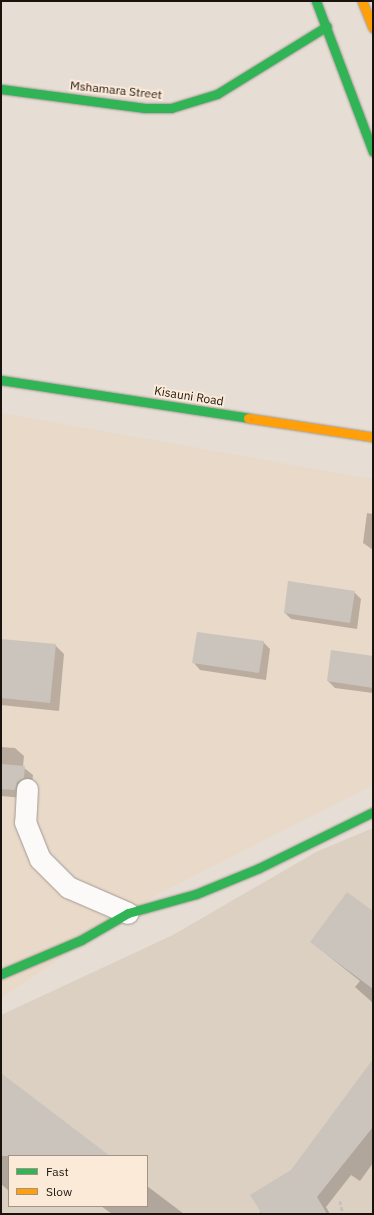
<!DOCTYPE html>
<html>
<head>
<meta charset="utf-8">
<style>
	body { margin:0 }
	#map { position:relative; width:374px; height:1215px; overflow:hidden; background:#e6ddd4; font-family:"IBM Plex Sans",sans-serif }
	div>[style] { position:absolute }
	.built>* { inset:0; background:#e9d9c8 }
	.education>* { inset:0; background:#dcd0c2 }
	.shadow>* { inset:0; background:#0003 }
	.building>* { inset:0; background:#cbc4bd }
	.path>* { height:2.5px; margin-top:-1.25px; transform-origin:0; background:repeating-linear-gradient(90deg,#c4c1be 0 4px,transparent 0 6px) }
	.roads { filter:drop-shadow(0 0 1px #a29b94) drop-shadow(0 0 1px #a29b94) }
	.street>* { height:21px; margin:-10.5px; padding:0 10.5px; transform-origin:10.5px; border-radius:10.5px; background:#fbfaf9 }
	.fast>* { height:9px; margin:-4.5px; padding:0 4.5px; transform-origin:4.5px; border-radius:4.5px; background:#30b455 }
	.slow>* { height:9px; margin:-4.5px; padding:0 4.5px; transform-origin:4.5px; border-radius:4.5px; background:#ff9f0a }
	span { translate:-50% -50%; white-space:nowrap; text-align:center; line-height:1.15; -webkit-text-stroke:4px #fcead9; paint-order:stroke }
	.street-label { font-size:12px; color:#19130d }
	.frame { position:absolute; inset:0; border:2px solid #19130d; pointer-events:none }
	.legend { position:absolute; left:8px; top:1155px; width:140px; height:52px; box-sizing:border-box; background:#fcead9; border:1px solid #a19487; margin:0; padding:5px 7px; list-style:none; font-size:12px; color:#19130d }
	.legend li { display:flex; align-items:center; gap:8px; height:20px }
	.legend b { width:20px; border:1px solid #a19487 }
</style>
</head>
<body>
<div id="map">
	<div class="built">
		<i style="clip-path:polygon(1px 413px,373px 479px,373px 785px,158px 894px,1px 998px)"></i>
	</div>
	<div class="education">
		<i style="clip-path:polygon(evenodd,373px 828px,373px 1214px,1px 1214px,1px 1015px,173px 935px,316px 852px,373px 828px,9px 1156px,147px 1156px,147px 1206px,9px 1206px,9px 1156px)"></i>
	</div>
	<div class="shadow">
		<i style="clip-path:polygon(367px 513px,373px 514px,373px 550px,363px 543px)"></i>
		<i style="clip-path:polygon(354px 592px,361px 599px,357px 629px,291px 619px,285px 613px)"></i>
		<i style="clip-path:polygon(1px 640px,55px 645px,64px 654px,59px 711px,1px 705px)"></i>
		<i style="clip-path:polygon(263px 642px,270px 649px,266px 680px,200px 670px,194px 663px)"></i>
		<i style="clip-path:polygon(373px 657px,373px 693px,335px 688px,328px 681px)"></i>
		<i style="clip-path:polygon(1px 747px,15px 748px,24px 756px,23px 767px,33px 775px,32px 786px,23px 798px,1px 796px)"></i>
		<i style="clip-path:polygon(373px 912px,373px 1003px,355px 987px,360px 981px,311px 942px)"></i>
		<i style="clip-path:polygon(373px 1061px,373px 1163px,360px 1181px,351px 1175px,326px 1207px,330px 1214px,259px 1214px)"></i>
		<i style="clip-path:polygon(1px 1074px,108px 1156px,9px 1156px,9px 1191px,1px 1184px)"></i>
		<i style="clip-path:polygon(147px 1186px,184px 1214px,112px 1214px,101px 1206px,147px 1206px)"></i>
	</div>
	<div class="building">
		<i style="clip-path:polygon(288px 581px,355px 591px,350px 623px,284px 613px)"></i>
		<i style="clip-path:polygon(197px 632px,264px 641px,259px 673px,192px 663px)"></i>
		<i style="clip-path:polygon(1px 639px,56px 644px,50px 703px,1px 698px)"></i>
		<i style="clip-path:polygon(331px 650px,373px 656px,373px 688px,327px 681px)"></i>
		<i style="clip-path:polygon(1px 764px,25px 766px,24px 778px,17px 782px,15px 790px,1px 789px)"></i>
		<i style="clip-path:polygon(347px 892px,373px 911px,373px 989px,310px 942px)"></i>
		<i style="clip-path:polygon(373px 1059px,373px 1127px,317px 1197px,327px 1214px,262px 1214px,250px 1195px,291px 1170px)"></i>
		<i style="clip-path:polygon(1px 1073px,110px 1156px,1px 1156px)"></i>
	</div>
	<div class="path">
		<i style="left:340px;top:1201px;width:13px;rotate:77deg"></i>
	</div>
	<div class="roads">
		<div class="street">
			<i style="left:27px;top:789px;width:33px;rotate:93deg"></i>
			<i style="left:25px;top:822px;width:40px;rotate:68deg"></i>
			<i style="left:40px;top:859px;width:40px;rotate:45deg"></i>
			<i style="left:68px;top:887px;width:65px;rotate:23.4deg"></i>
		</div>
		<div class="fast">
			<i style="left:316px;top:1px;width:161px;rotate:69.3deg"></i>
			<i style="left:1px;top:89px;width:145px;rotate:7.5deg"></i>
			<i style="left:145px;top:108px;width:26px"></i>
			<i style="left:171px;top:108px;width:48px;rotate:-16.9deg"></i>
			<i style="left:217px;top:94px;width:129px;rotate:-31.7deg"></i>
			<i style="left:1px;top:380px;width:250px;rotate:8.7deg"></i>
			<i style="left:1px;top:974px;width:87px;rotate:-23deg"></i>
			<i style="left:81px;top:940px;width:54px;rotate:-29.9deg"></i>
			<i style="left:128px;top:913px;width:71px;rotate:-15.6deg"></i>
			<i style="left:196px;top:894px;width:68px;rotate:-22.4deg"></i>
			<i style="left:259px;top:868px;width:127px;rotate:-26.2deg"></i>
		</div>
		<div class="slow">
			<i style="left:362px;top:1px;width:29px;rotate:68deg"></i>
			<i style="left:248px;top:418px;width:126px;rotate:8.6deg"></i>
		</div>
	</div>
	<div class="street-label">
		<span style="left:116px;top:90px;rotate:6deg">Mshamara Street</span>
		<span style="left:189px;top:396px;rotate:9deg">Kisauni Road</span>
	</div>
	<div class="frame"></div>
	<ul class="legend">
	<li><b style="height:5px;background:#30b455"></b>Fast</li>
	<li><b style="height:5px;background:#ff9f0a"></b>Slow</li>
	</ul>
</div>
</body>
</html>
